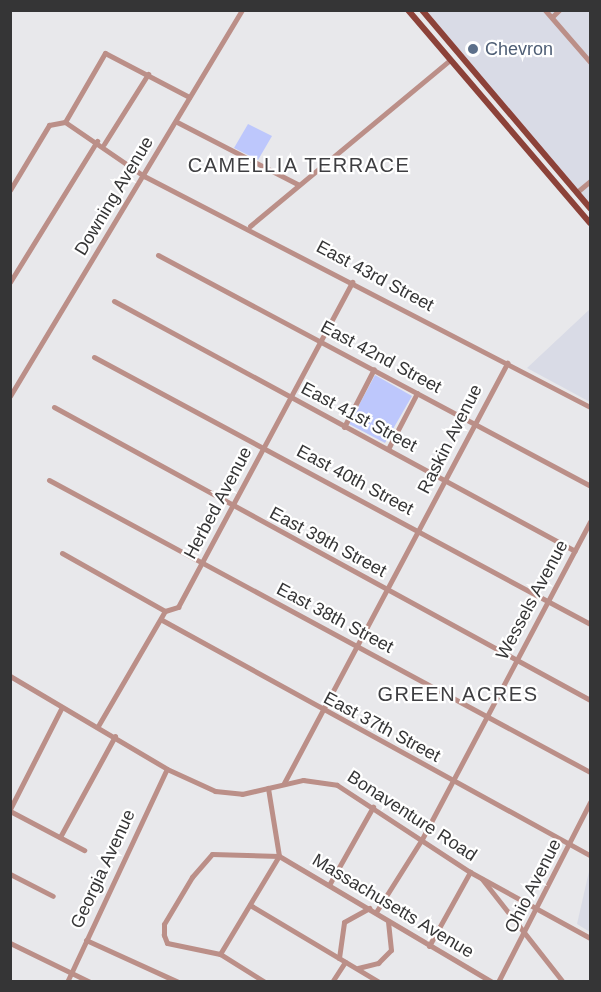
<!DOCTYPE html>
<html>
<head>
<meta charset="utf-8">
<style>
	body { margin:0 }
	#map { position:relative; width:601px; height:992px; overflow:hidden; background:#e8e8eb; font-family:Arial,sans-serif }
	div>[style] { position:absolute }
	.built>* { inset:0; background:#d9dbe6 }
	.green>* { inset:0; background:#bdc7fc }
	.minor>* { height:5px; margin:-2.5px; padding:0 2.5px; transform-origin:2.5px; border-radius:2.5px; background:#bb8f88 }
	.major>* { height:6px; margin:-3px; padding:0 3px; transform-origin:3px; border-radius:3px; background:#8c4239 }
	.dots>* { width:16px; height:16px; translate:-50% -50%; box-sizing:border-box; border:3px solid #fff; border-radius:50% }
	span { translate:-50% -50%; white-space:nowrap; text-align:center; line-height:1.15; -webkit-text-stroke:4.5px #fff; paint-order:stroke }
	.service-label { font-size:18px; color:#4e5e75 }
	.left { translate:0 -50%; text-align:left }
	.street-label { font-size:18px; color:#353536 }
	.neighbourhood-label { font-size:20px; color:#3e3e41; letter-spacing:1.5px }
	.frame { position:absolute; inset:0; border:12px solid #353536; pointer-events:none }
</style>
</head>
<body>
<div id="map">
	<div class="built">
		<i style="clip-path:polygon(424px 11px,590px 11px,590px 204px)"></i>
		<i style="clip-path:polygon(590px 309px,590px 402px,527px 368px)"></i>
		<i style="clip-path:polygon(590px 867px,590px 932px,577px 924px)"></i>
	</div>
	<div class="green">
		<i style="clip-path:polygon(248px 124px,272px 136px,258px 160px,234px 148px)"></i>
		<i style="clip-path:polygon(375px 375px,412px 396px,385px 443px,349px 424px)"></i>
	</div>
	<div class="minor">
		<i style="left:545px;top:10px;width:69px;rotate:49.1deg"></i>
		<i style="left:552px;top:17px;width:10px;rotate:-45deg"></i>
		<i style="left:65px;top:122px;width:96px;rotate:34.4deg"></i>
		<i style="left:144px;top:176px;width:502px;rotate:27.38deg"></i>
		<i style="left:177px;top:122px;width:137px;rotate:27.3deg"></i>
		<i style="left:104px;top:144px;width:83px;rotate:-57.8deg"></i>
		<i style="left:10px;top:190px;width:76px;rotate:-59deg"></i>
		<i style="left:49px;top:125px;width:16px;rotate:-11deg"></i>
		<i style="left:65px;top:122px;width:80px;rotate:-59.9deg"></i>
		<i style="left:105px;top:53px;width:95px;rotate:27.6deg"></i>
		<i style="left:577px;top:192px;width:17px;rotate:-40deg"></i>
		<i style="left:250px;top:226px;width:260px;rotate:-39.7deg"></i>
		<i style="left:158px;top:255px;width:490px;rotate:28.1deg"></i>
		<i style="left:10px;top:282px;width:166px;rotate:-58.3deg"></i>
		<i style="left:114px;top:301px;width:524px;rotate:28.47deg"></i>
		<i style="left:94px;top:357px;width:563px;rotate:28.29deg"></i>
		<i style="left:10px;top:396px;width:450px;rotate:-59deg"></i>
		<i style="left:54px;top:407px;width:611px;rotate:28.66deg"></i>
		<i style="left:344px;top:427px;width:65px;rotate:-62.7deg"></i>
		<i style="left:388px;top:449px;width:63px;rotate:-62.6deg"></i>
		<i style="left:49px;top:480px;width:615px;rotate:28.36deg"></i>
		<i style="left:62px;top:553px;width:118px;rotate:29.4deg"></i>
		<i style="left:162px;top:620px;width:488px;rotate:28.8deg"></i>
		<i style="left:10px;top:676px;width:182px;rotate:30.6deg"></i>
		<i style="left:167px;top:769px;width:53px;rotate:24.6deg"></i>
		<i style="left:215px;top:791px;width:27px;rotate:6deg"></i>
		<i style="left:242px;top:794px;width:63px;rotate:-12.9deg"></i>
		<i style="left:303px;top:780px;width:34px;rotate:8deg"></i>
		<i style="left:337px;top:785px;width:159px;rotate:33.2deg"></i>
		<i style="left:470px;top:872px;width:137px;rotate:28.8deg"></i>
		<i style="left:98px;top:726px;width:133px;rotate:-59.8deg"></i>
		<i style="left:165px;top:611px;width:14px;rotate:-17deg"></i>
		<i style="left:178px;top:607px;width:369px;rotate:-61.8deg"></i>
		<i style="left:284px;top:783px;width:476px;rotate:-62deg"></i>
		<i style="left:10px;top:809px;width:114px;rotate:-63deg"></i>
		<i style="left:10px;top:811px;width:84px;rotate:27.8deg"></i>
		<i style="left:60px;top:837px;width:115px;rotate:-61.4deg"></i>
		<i style="left:10px;top:874px;width:48px;rotate:27.1deg"></i>
		<i style="left:482px;top:879px;width:131px;rotate:51.8deg"></i>
		<i style="left:329px;top:885px;width:90px;rotate:-60.6deg"></i>
		<i style="left:250px;top:905px;width:150px;rotate:30.8deg"></i>
		<i style="left:376px;top:912px;width:86px;rotate:-57.8deg"></i>
		<i style="left:422px;top:839px;width:359px;rotate:-62.1deg"></i>
		<i style="left:86px;top:940px;width:101px;rotate:24.5deg"></i>
		<i style="left:10px;top:943px;width:89px;rotate:26deg"></i>
		<i style="left:429px;top:946px;width:85px;rotate:-61deg"></i>
		<i style="left:220px;top:954px;width:114px;rotate:-59deg"></i>
		<i style="left:279px;top:856px;width:69px;rotate:-99.2deg"></i>
		<i style="left:339px;top:958px;width:36px;rotate:-82deg"></i>
		<i style="left:344px;top:922px;width:29px;rotate:-29deg"></i>
		<i style="left:358px;top:968px;width:21px;rotate:-14deg"></i>
		<i style="left:378px;top:963px;width:18px;rotate:-45deg"></i>
		<i style="left:391px;top:950px;width:28px;rotate:-96deg"></i>
		<i style="left:67px;top:982px;width:235px;rotate:-64.9deg"></i>
		<i style="left:265px;top:982px;width:53px;rotate:-148.1deg"></i>
		<i style="left:220px;top:954px;width:54px;rotate:-168.3deg"></i>
		<i style="left:167px;top:943px;width:9px;rotate:-111deg"></i>
		<i style="left:164px;top:935px;width:11px;rotate:-90deg"></i>
		<i style="left:164px;top:924px;width:55px;rotate:-59.2deg"></i>
		<i style="left:192px;top:877px;width:30px;rotate:-49deg"></i>
		<i style="left:212px;top:854px;width:67px;rotate:1.7deg"></i>
		<i style="left:279px;top:856px;width:247px;rotate:30.6deg"></i>
		<i style="left:332px;top:982px;width:24px;rotate:-57deg"></i>
		<i style="left:498px;top:982px;width:202px;rotate:-62.9deg"></i>
	</div>
	<div class="major">
		<i style="left:408px;top:10px;width:280px;rotate:49.5deg"></i>
		<i style="left:422px;top:10px;width:260px;rotate:49.7deg"></i>
	</div>
	<div class="dots">
		<i style="left:473px;top:49px;background:#5c6f8a"></i>
	</div>
	<div class="service-label">
		<span class="left" style="left:485px;top:49px">Chevron</span>
	</div>
	<div class="street-label">
		<span style="left:114px;top:196px;rotate:-59deg">Downing Avenue</span>
		<span style="left:375px;top:276px;rotate:28deg">East 43rd Street</span>
		<span style="left:381px;top:357px;rotate:28deg">East 42nd Street</span>
		<span style="left:359px;top:417px;rotate:28deg">East 41st Street</span>
		<span style="left:450px;top:439px;rotate:-63deg">Raskin Avenue</span>
		<span style="left:355px;top:480px;rotate:28deg">East 40th Street</span>
		<span style="left:218px;top:503px;rotate:-62deg">Herbed Avenue</span>
		<span style="left:328px;top:542px;rotate:28deg">East 39th Street</span>
		<span style="left:532px;top:600px;rotate:-62deg">Wessels Avenue</span>
		<span style="left:335px;top:618px;rotate:28deg">East 38th Street</span>
		<span style="left:382px;top:727px;rotate:28deg">East 37th Street</span>
		<span style="left:412px;top:816px;rotate:33deg">Bonaventure Road</span>
		<span style="left:103px;top:869px;rotate:-65deg">Georgia Avenue</span>
		<span style="left:533px;top:886px;rotate:-63deg">Ohio Avenue</span>
		<span style="left:393px;top:906px;rotate:31deg">Massachusetts Avenue</span>
	</div>
	<div class="neighbourhood-label">
		<span style="left:299px;top:165px">CAMELLIA TERRACE</span>
		<span style="left:458px;top:694px">GREEN ACRES</span>
	</div>
	<div class="frame"></div>
</div>
</body>
</html>
